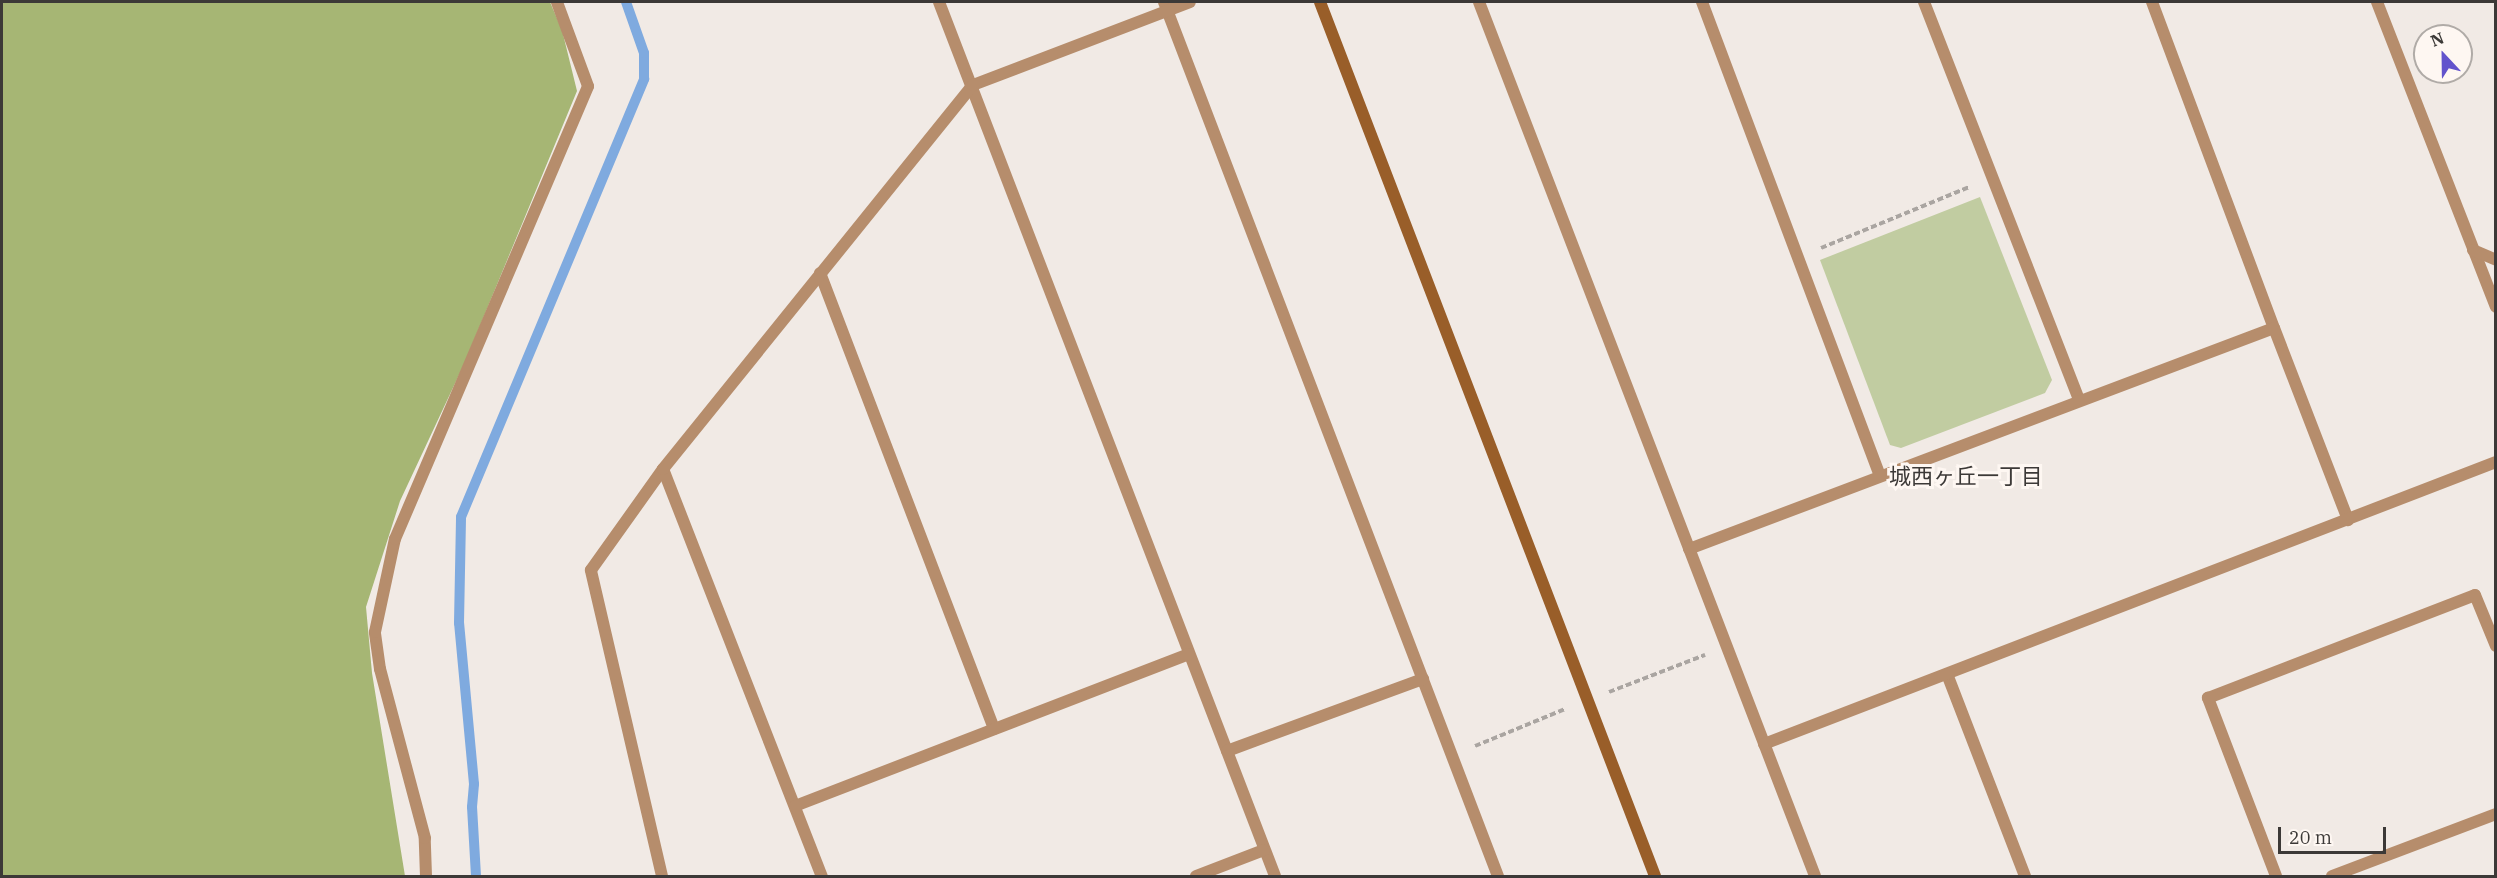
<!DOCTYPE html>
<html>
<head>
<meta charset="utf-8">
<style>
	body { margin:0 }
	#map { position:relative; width:2497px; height:878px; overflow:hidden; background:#f1eae5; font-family:"IBM Plex Serif","Noto Sans JP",serif }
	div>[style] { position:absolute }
	.green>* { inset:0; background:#c1cca1 }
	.forest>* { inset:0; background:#a6b674 }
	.stream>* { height:10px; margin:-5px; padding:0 5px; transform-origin:5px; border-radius:5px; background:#7faadf }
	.path>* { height:4px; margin-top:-2px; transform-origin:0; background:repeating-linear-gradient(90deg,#aaa5a1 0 6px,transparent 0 9px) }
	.street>* { height:12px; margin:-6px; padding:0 6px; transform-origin:6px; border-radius:6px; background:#b68d6c }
	.secondary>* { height:12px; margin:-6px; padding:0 6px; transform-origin:6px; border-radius:6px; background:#995e29 }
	span { translate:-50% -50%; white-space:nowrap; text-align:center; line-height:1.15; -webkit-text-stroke:6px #fef7f2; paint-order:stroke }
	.neighbourhood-label { font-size:22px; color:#3c3937 }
	.frame { position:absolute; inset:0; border:3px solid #3c3937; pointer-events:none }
	.north { position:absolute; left:2413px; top:24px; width:60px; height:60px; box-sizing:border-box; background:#fef7f2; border:2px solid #b0aba7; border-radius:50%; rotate:338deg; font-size:16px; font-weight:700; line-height:24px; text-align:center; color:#3c3937 }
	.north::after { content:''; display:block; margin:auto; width:21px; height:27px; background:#6253cc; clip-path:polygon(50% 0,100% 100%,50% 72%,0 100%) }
	.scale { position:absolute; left:2278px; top:827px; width:108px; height:27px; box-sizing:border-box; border:3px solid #3c3937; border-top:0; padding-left:8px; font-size:18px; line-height:21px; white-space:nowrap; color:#3c3937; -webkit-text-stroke:4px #fef7f2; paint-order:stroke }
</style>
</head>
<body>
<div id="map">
	<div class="green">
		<i style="clip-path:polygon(1980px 197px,2052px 380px,2045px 393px,1901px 448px,1890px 445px,1820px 260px)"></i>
	</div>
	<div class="forest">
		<i style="clip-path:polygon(2px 2px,550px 2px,562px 30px,577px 91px,465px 362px,400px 501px,366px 607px,372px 673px,405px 876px,2px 876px)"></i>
	</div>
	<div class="stream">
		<i style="left:476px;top:876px;width:69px;rotate:-93.3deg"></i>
		<i style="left:472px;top:807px;width:23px;rotate:-85deg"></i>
		<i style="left:474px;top:784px;width:162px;rotate:-95.3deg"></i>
		<i style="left:459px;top:623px;width:106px;rotate:-88.9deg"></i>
		<i style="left:461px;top:517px;width:475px;rotate:-67.3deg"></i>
		<i style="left:644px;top:79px;width:26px;rotate:-90deg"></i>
		<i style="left:644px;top:53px;width:54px;rotate:-109.4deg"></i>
	</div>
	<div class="path">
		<i style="left:1821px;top:248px;width:160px;rotate:-22.4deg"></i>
		<i style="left:1609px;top:692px;width:103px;rotate:-21.1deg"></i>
		<i style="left:1475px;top:746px;width:97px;rotate:-22.3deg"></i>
	</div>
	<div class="street">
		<i style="left:939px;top:2px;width:936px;rotate:68.97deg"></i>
		<i style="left:1164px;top:2px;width:936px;rotate:69.09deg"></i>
		<i style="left:1479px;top:2px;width:936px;rotate:68.97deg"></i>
		<i style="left:1702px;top:2px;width:506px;rotate:69.42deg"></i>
		<i style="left:1924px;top:2px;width:427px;rotate:68.7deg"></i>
		<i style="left:2152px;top:2px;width:348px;rotate:69.5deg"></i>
		<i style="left:2377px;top:2px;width:327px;rotate:68.7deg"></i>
		<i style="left:2473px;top:250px;width:25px;rotate:23deg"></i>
		<i style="left:820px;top:273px;width:488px;rotate:69.1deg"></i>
		<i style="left:663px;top:469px;width:437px;rotate:68.7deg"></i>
		<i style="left:1689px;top:549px;width:625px;rotate:-20.7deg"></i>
		<i style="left:2274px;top:328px;width:206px;rotate:68.9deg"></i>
		<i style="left:1947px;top:674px;width:217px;rotate:68.9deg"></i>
		<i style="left:1764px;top:744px;width:784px;rotate:-21.07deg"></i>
		<i style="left:1227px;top:751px;width:209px;rotate:-20.2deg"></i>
		<i style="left:795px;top:806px;width:422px;rotate:-21.1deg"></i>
		<i style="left:426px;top:876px;width:38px;rotate:-92deg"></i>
		<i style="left:425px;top:838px;width:175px;rotate:-104.9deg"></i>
		<i style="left:380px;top:669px;width:37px;rotate:-98deg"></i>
		<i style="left:375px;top:632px;width:95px;rotate:-77.9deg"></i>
		<i style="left:395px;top:539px;width:492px;rotate:-66.9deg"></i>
		<i style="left:588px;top:86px;width:90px;rotate:-110.3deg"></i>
		<i style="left:662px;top:876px;width:314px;rotate:-103.1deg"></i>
		<i style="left:591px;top:570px;width:124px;rotate:-54.5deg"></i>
		<i style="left:663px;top:469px;width:494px;rotate:-51.1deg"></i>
		<i style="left:973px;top:85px;width:232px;rotate:-20.9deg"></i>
		<i style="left:1196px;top:876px;width:73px;rotate:-20.9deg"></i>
		<i style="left:2276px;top:876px;width:191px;rotate:-110.9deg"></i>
		<i style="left:2208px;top:698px;width:286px;rotate:-21.1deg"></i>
		<i style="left:2475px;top:595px;width:55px;rotate:67.6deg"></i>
		<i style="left:2332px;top:876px;width:175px;rotate:-20.7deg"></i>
	</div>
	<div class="secondary">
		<i style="left:1320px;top:2px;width:936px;rotate:69.03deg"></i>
	</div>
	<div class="neighbourhood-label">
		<span style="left:1966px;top:476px">城西ヶ丘一丁目</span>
	</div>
	<div class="frame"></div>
	<div class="north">N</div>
	<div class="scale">20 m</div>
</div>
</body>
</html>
